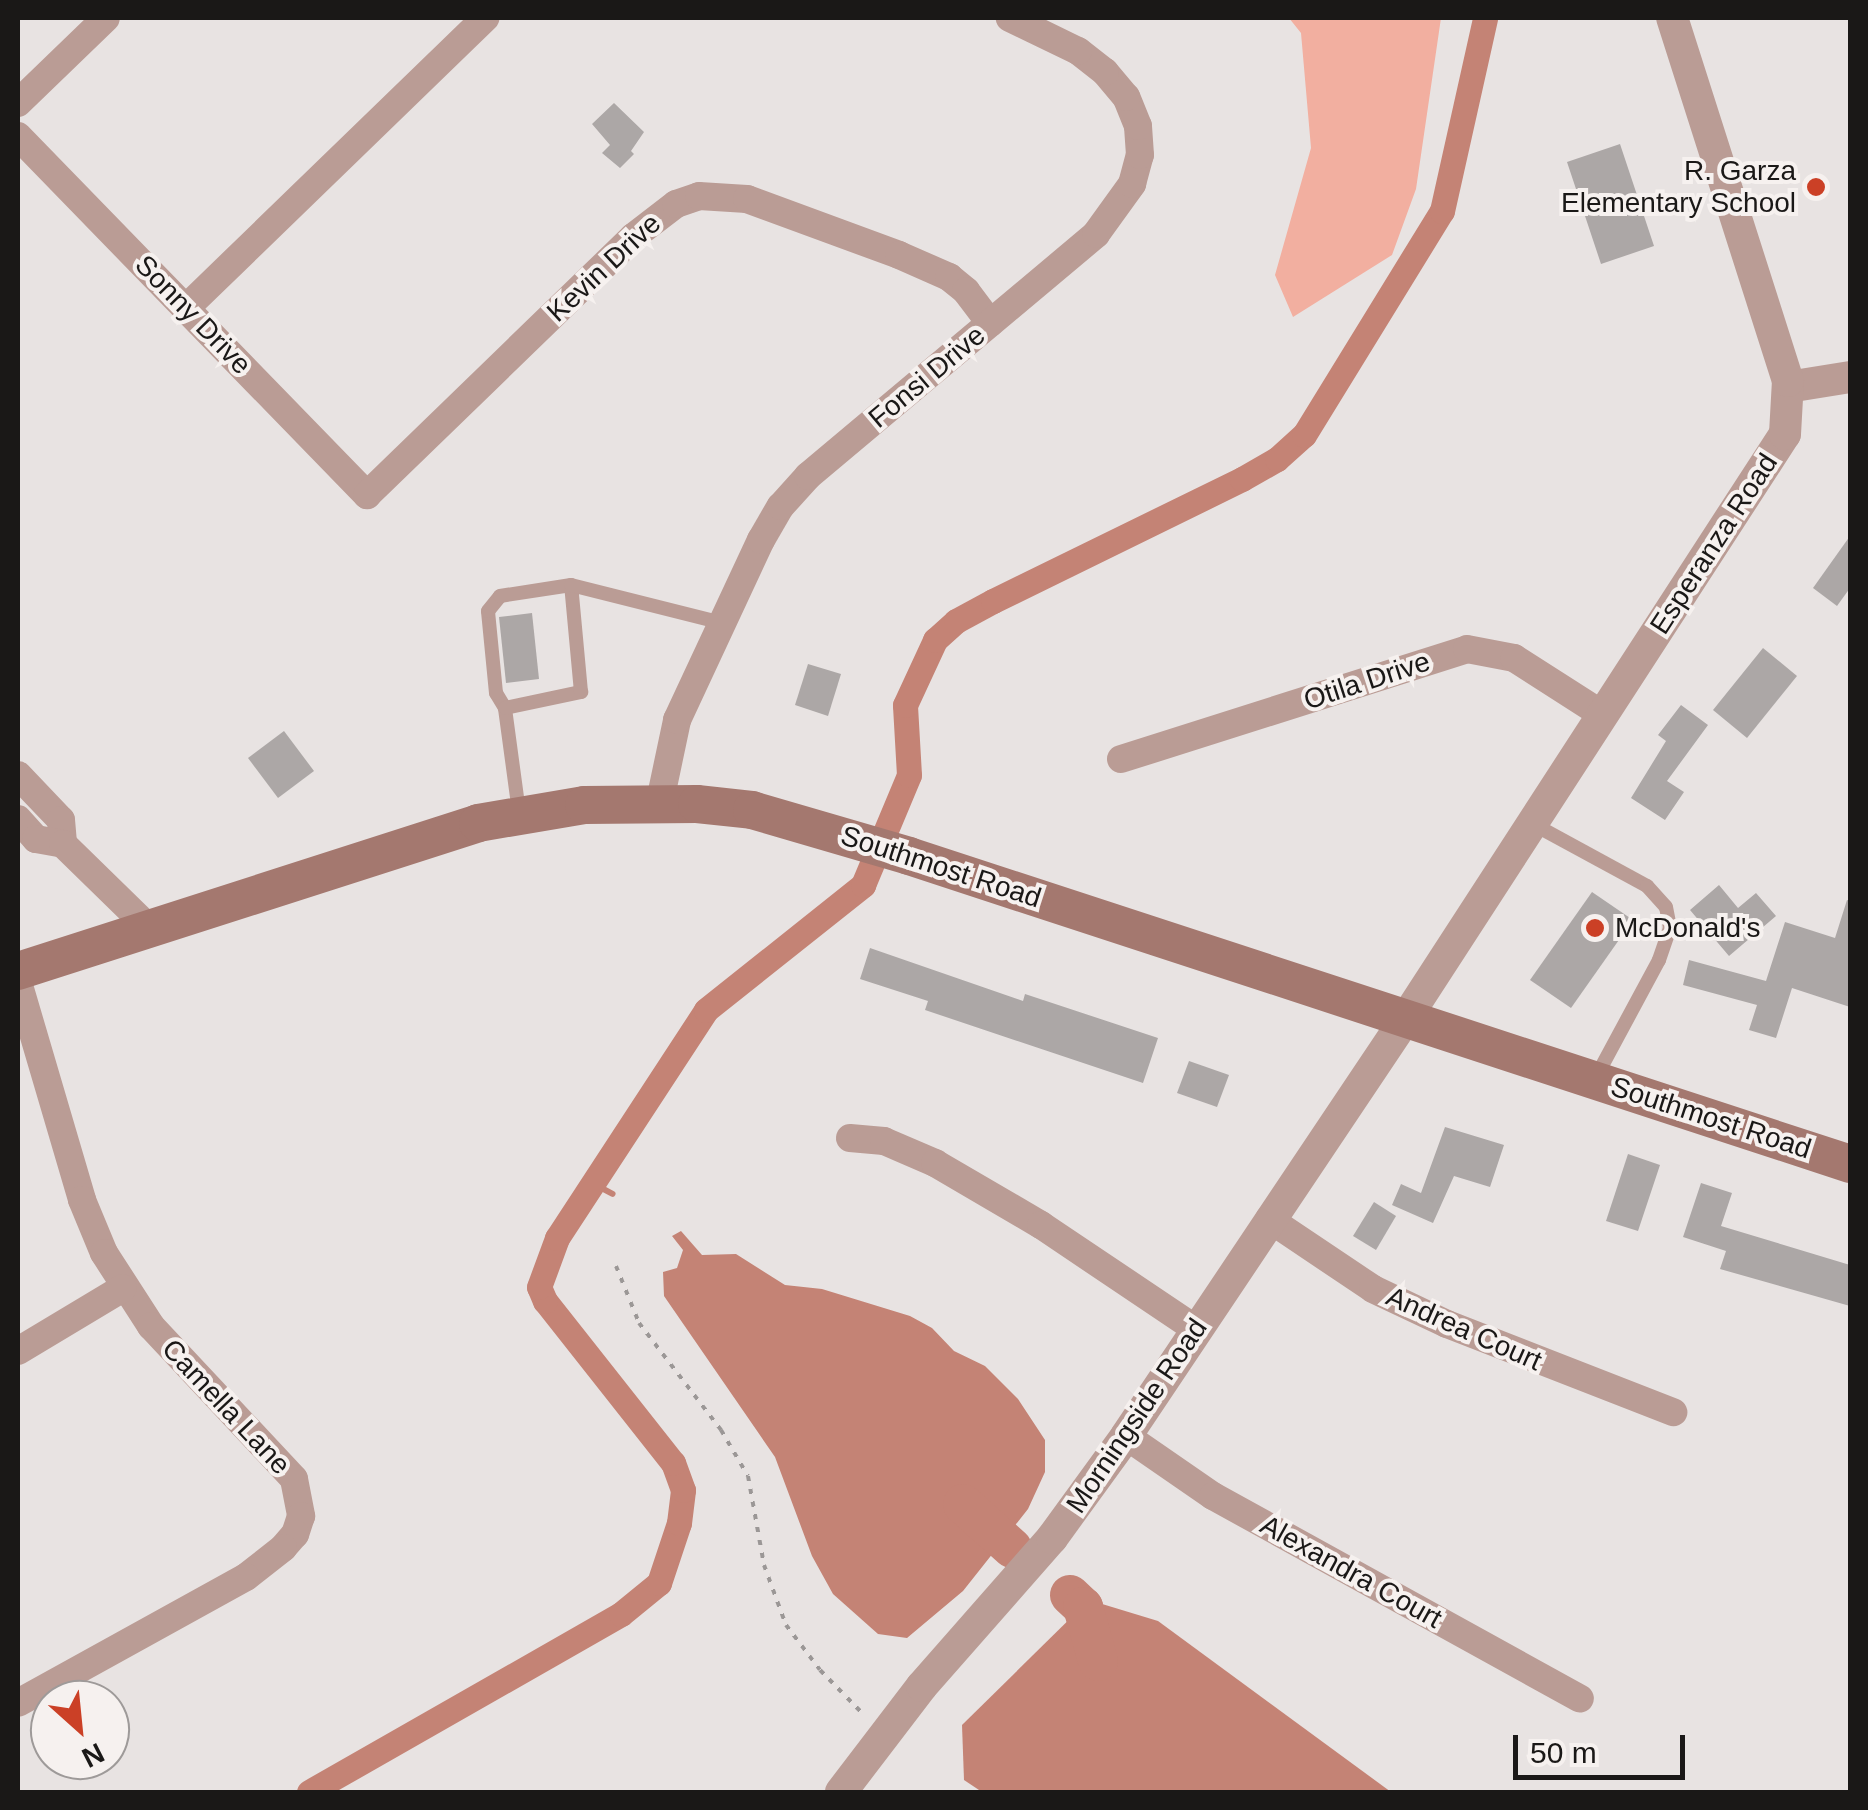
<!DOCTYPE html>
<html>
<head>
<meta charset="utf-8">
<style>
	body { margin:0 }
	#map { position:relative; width:1868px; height:1810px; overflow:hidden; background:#e8e3e2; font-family:Helvetica,sans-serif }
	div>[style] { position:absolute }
	.green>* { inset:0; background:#f2afa0 }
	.water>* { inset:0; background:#c48375 }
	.stream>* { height:6px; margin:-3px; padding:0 3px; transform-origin:3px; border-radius:3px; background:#c48375 }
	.canal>* { height:25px; margin:-12.5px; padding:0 12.5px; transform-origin:12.5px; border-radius:12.5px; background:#c48375 }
	.river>* { height:40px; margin:-20px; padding:0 20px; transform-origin:20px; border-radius:20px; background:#c48375 }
	.building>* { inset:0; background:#aca7a6 }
	.path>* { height:4px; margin-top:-2px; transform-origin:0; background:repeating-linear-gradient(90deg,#9b9796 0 5px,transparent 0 13px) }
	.service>* { height:14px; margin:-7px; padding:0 7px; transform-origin:7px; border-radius:7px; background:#ba9c95 }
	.minor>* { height:28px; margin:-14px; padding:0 14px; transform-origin:14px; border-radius:14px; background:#ba9c95 }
	.tertiary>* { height:32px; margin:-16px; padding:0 16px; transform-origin:16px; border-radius:16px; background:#ba9c95 }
	.secondary>* { height:38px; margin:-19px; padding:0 19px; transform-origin:19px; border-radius:19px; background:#a4786f }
	.dots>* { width:28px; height:28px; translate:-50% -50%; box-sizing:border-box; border:5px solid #f6f1ef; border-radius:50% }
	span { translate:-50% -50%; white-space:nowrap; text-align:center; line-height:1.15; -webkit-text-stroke:8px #f6f1ef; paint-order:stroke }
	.poi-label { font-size:28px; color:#1a1817 }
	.right { translate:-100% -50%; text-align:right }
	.left { translate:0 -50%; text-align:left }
	.street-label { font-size:28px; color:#1a1817 }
	.frame { position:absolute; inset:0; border:20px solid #1a1817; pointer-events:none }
	.north { position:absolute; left:30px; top:1680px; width:100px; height:100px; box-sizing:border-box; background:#f6f1ef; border:2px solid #9e9a99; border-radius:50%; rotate:153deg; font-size:28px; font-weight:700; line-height:40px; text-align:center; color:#1a1817 }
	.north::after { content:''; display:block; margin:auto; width:35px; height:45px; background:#cb4026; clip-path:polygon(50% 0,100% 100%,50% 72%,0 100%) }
	.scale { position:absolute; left:1513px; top:1735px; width:172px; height:45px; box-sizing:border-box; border:5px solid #1a1817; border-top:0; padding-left:12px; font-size:30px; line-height:35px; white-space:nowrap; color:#1a1817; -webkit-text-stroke:8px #f6f1ef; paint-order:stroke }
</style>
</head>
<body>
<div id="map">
	<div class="green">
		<i style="clip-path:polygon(1289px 18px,1441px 18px,1416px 189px,1392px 255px,1293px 317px,1275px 275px,1311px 148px,1301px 33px)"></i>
	</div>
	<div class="water">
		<i style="clip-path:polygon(681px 1231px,702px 1255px,736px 1254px,785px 1285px,822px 1289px,910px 1316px,932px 1328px,954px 1351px,985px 1366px,1018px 1399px,1045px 1440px,1045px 1472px,1028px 1509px,963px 1591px,907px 1638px,878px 1634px,833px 1594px,812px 1556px,775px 1457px,664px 1296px,663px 1272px,677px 1268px,683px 1250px,672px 1236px)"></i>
		<i style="clip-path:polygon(1089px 1600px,1158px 1621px,1391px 1792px,982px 1792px,964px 1780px,962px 1725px)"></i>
	</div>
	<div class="stream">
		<i style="left:594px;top:1184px;width:21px;rotate:28deg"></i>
	</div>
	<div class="canal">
		<i style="left:309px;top:1792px;width:359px;rotate:-29.7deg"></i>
		<i style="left:621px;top:1614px;width:49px;rotate:-39.2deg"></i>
		<i style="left:659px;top:1583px;width:63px;rotate:-71.6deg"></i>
		<i style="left:679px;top:1523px;width:33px;rotate:-83deg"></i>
		<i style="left:683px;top:1490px;width:29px;rotate:-110deg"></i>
		<i style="left:673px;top:1463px;width:206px;rotate:-128.3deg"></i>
		<i style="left:545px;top:1301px;width:15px;rotate:-113deg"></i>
		<i style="left:539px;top:1287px;width:52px;rotate:-69.8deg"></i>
		<i style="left:557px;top:1238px;width:272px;rotate:-56.8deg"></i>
		<i style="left:706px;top:1010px;width:201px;rotate:-38.5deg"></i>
		<i style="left:863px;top:885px;width:119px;rotate:-67.3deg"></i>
		<i style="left:909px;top:775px;width:70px;rotate:-93.3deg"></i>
		<i style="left:905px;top:705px;width:72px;rotate:-65.2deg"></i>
		<i style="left:935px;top:640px;width:28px;rotate:-42deg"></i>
		<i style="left:956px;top:621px;width:42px;rotate:-28.4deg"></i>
		<i style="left:993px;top:601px;width:277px;rotate:-26.1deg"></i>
		<i style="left:1242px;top:479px;width:40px;rotate:-29.7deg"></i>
		<i style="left:1277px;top:459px;width:36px;rotate:-42deg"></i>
		<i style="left:1304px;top:435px;width:263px;rotate:-58.4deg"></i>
		<i style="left:1442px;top:211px;width:198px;rotate:-77.4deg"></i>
	</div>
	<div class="river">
		<i style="left:963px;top:1504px;width:66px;rotate:41.9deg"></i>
		<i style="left:1070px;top:1595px;width:18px;rotate:43deg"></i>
		<i style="left:1083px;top:1607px;width:56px;rotate:74.5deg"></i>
	</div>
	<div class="building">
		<i style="clip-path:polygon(614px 103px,644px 132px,631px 151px,634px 154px,620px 168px,602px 153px,610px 145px,592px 124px)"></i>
		<i style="clip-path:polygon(1620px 144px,1654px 246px,1601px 264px,1567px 162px)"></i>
		<i style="clip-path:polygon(1850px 536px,1850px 588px,1837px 606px,1813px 588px)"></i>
		<i style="clip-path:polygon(532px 613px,539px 679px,506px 683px,499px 617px)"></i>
		<i style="clip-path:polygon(1763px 648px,1797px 676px,1747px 738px,1713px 710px)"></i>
		<i style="clip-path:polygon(808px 664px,841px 674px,828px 716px,795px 705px)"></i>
		<i style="clip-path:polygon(1681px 705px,1708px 725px,1667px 781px,1684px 792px,1665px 820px,1631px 798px,1666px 741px,1658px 735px)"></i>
		<i style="clip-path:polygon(284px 731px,314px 771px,278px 798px,248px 758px)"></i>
		<i style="clip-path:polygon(1719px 885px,1738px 908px,1756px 893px,1776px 916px,1729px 956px,1690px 910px)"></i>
		<i style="clip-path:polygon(1592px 892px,1633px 920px,1571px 1008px,1530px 980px)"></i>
		<i style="clip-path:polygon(1847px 900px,1850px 901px,1850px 1007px,1792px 988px,1776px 1038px,1749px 1030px,1757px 1005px,1683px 985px,1689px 960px,1766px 981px,1785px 922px,1835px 938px)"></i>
		<i style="clip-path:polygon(870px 948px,1023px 1001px,1025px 994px,1158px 1038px,1143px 1083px,925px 1010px,928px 1001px,860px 979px)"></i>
		<i style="clip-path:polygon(1189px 1061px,1229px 1075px,1217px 1107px,1177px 1093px)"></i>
		<i style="clip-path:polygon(1445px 1127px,1504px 1145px,1490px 1187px,1454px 1176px,1433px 1223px,1392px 1205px,1401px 1184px,1421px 1193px)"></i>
		<i style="clip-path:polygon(1628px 1154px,1660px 1165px,1638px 1231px,1606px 1221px)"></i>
		<i style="clip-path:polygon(1701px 1183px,1732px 1193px,1721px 1226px,1850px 1265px,1850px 1306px,1720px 1269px,1726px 1251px,1683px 1237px)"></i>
		<i style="clip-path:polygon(1374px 1202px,1396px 1216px,1376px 1250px,1353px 1236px)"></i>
	</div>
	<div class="path">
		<i style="left:616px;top:1266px;width:61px;rotate:68deg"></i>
		<i style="left:639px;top:1323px;width:135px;rotate:52.5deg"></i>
		<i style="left:721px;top:1430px;width:53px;rotate:59.6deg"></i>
		<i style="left:748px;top:1476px;width:90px;rotate:79.8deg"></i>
		<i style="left:764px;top:1565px;width:64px;rotate:69.9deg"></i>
		<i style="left:786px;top:1625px;width:56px;rotate:52.9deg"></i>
		<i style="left:820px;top:1670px;width:64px;rotate:45.6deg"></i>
	</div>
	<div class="service">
		<i style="left:505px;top:708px;width:17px;rotate:-121deg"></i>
		<i style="left:496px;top:693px;width:82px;rotate:-95.6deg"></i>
		<i style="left:488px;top:611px;width:19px;rotate:-51deg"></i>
		<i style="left:500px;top:596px;width:72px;rotate:-8.8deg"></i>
		<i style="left:519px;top:812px;width:105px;rotate:-97.7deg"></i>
		<i style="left:505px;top:708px;width:78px;rotate:-11.9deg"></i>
		<i style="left:581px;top:692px;width:107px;rotate:-95.3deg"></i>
		<i style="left:571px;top:585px;width:156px;rotate:14.1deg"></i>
		<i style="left:1533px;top:824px;width:130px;rotate:28.5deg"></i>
		<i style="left:1647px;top:886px;width:28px;rotate:48deg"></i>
		<i style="left:1666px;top:907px;width:21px;rotate:79deg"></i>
		<i style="left:1670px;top:928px;width:34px;rotate:109deg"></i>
		<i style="left:1659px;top:960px;width:135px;rotate:118.3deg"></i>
	</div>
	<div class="minor">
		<i style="left:18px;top:103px;width:122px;rotate:-44deg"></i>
		<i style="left:18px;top:136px;width:501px;rotate:45.81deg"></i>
		<i style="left:367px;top:495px;width:371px;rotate:-44.1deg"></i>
		<i style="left:633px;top:237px;width:54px;rotate:-37.5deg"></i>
		<i style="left:676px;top:204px;width:24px;rotate:-19deg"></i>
		<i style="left:699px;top:196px;width:48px;rotate:3.6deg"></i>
		<i style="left:747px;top:199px;width:162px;rotate:20.2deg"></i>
		<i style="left:899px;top:255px;width:55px;rotate:23.7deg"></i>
		<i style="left:949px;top:277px;width:22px;rotate:39deg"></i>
		<i style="left:966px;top:291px;width:40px;rotate:53deg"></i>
		<i style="left:186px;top:308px;width:417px;rotate:-44.1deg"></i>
		<i style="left:1121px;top:759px;width:363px;rotate:-17.6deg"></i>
		<i style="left:1467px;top:649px;width:48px;rotate:10.8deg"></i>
		<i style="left:1514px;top:658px;width:106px;rotate:32.6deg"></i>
		<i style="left:18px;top:775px;width:62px;rotate:46.3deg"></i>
		<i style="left:61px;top:820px;width:24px;rotate:85deg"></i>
		<i style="left:660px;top:801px;width:83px;rotate:-78.1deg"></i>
		<i style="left:677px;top:720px;width:199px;rotate:-65deg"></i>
		<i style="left:761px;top:540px;width:39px;rotate:-60deg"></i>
		<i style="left:781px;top:506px;width:40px;rotate:-48deg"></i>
		<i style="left:808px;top:476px;width:376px;rotate:-40deg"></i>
		<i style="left:1096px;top:234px;width:62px;rotate:-54.2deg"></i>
		<i style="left:1132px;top:184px;width:30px;rotate:-75deg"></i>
		<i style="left:1140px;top:155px;width:29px;rotate:-94deg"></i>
		<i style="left:1138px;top:126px;width:31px;rotate:-112deg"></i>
		<i style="left:1126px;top:97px;width:33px;rotate:-130deg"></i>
		<i style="left:1105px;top:72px;width:34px;rotate:-142deg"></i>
		<i style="left:1078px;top:51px;width:76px;rotate:-154.1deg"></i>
		<i style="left:18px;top:819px;width:27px;rotate:48deg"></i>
		<i style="left:36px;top:839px;width:27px;rotate:10deg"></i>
		<i style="left:63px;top:844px;width:122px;rotate:44.3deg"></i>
		<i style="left:18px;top:982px;width:227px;rotate:73.6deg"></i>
		<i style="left:82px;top:1200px;width:57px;rotate:67.5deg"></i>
		<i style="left:104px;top:1253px;width:87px;rotate:57.2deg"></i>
		<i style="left:151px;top:1326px;width:209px;rotate:46.9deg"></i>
		<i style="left:294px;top:1479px;width:38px;rotate:79deg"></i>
		<i style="left:301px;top:1516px;width:19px;rotate:108deg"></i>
		<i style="left:295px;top:1534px;width:18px;rotate:131deg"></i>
		<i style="left:283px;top:1548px;width:47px;rotate:141.9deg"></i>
		<i style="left:246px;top:1577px;width:260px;rotate:151.1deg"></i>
		<i style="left:850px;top:1138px;width:34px;rotate:5deg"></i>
		<i style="left:884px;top:1141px;width:56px;rotate:23.3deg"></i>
		<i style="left:935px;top:1163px;width:123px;rotate:30.3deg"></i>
		<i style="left:1041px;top:1225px;width:188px;rotate:33.9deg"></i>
		<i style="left:1269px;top:1219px;width:125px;rotate:33.9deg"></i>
		<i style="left:1373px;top:1289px;width:82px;rotate:25.3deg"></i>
		<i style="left:1447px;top:1324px;width:243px;rotate:21.3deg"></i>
		<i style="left:18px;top:1351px;width:122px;rotate:-31deg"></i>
		<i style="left:1126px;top:1436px;width:106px;rotate:34.6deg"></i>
		<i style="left:1213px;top:1496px;width:419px;rotate:28.9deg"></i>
	</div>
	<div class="tertiary">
		<i style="left:1788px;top:387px;width:63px;rotate:-9.2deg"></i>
		<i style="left:841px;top:1792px;width:133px;rotate:-52.6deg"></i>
		<i style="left:922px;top:1686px;width:197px;rotate:-48.7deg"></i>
		<i style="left:1052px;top:1538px;width:126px;rotate:-54deg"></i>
		<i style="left:1126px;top:1436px;width:503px;rotate:-56.18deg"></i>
		<i style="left:1406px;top:1018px;width:696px;rotate:-57.02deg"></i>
		<i style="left:1785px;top:434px;width:53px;rotate:-86.8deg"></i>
		<i style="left:1788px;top:381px;width:381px;rotate:-107.7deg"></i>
	</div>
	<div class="secondary">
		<i style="left:18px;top:971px;width:483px;rotate:-17.8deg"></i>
		<i style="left:478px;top:823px;width:108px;rotate:-9.6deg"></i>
		<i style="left:584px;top:805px;width:113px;rotate:-0.5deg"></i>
		<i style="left:697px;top:804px;width:55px;rotate:6.2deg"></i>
		<i style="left:752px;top:810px;width:164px;rotate:16.3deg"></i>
		<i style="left:909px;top:856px;width:990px;rotate:18.12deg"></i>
	</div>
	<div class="dots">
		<i style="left:1816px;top:187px;background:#cb4026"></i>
		<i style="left:1595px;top:928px;background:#cb4026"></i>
	</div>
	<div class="poi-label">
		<span class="right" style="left:1796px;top:187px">R. Garza<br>Elementary School</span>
		<span class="left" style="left:1615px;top:928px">McDonald's</span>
	</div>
	<div class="street-label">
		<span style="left:604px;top:268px;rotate:-43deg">Kevin Drive</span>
		<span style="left:193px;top:315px;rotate:46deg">Sonny Drive</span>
		<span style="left:927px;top:377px;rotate:-40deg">Fonsi Drive</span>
		<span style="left:1714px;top:544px;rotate:-57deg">Esperanza Road</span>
		<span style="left:1367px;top:681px;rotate:-18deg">Otila Drive</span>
		<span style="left:941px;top:867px;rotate:18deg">Southmost Road</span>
		<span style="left:1711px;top:1118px;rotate:18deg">Southmost Road</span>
		<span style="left:1464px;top:1329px;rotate:24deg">Andrea Court</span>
		<span style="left:226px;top:1407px;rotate:47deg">Camella Lane</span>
		<span style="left:1137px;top:1416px;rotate:-56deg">Morningside Road</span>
		<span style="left:1351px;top:1572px;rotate:29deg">Alexandra Court</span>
	</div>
	<div class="frame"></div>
	<div class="north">N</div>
	<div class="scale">50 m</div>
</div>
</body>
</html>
